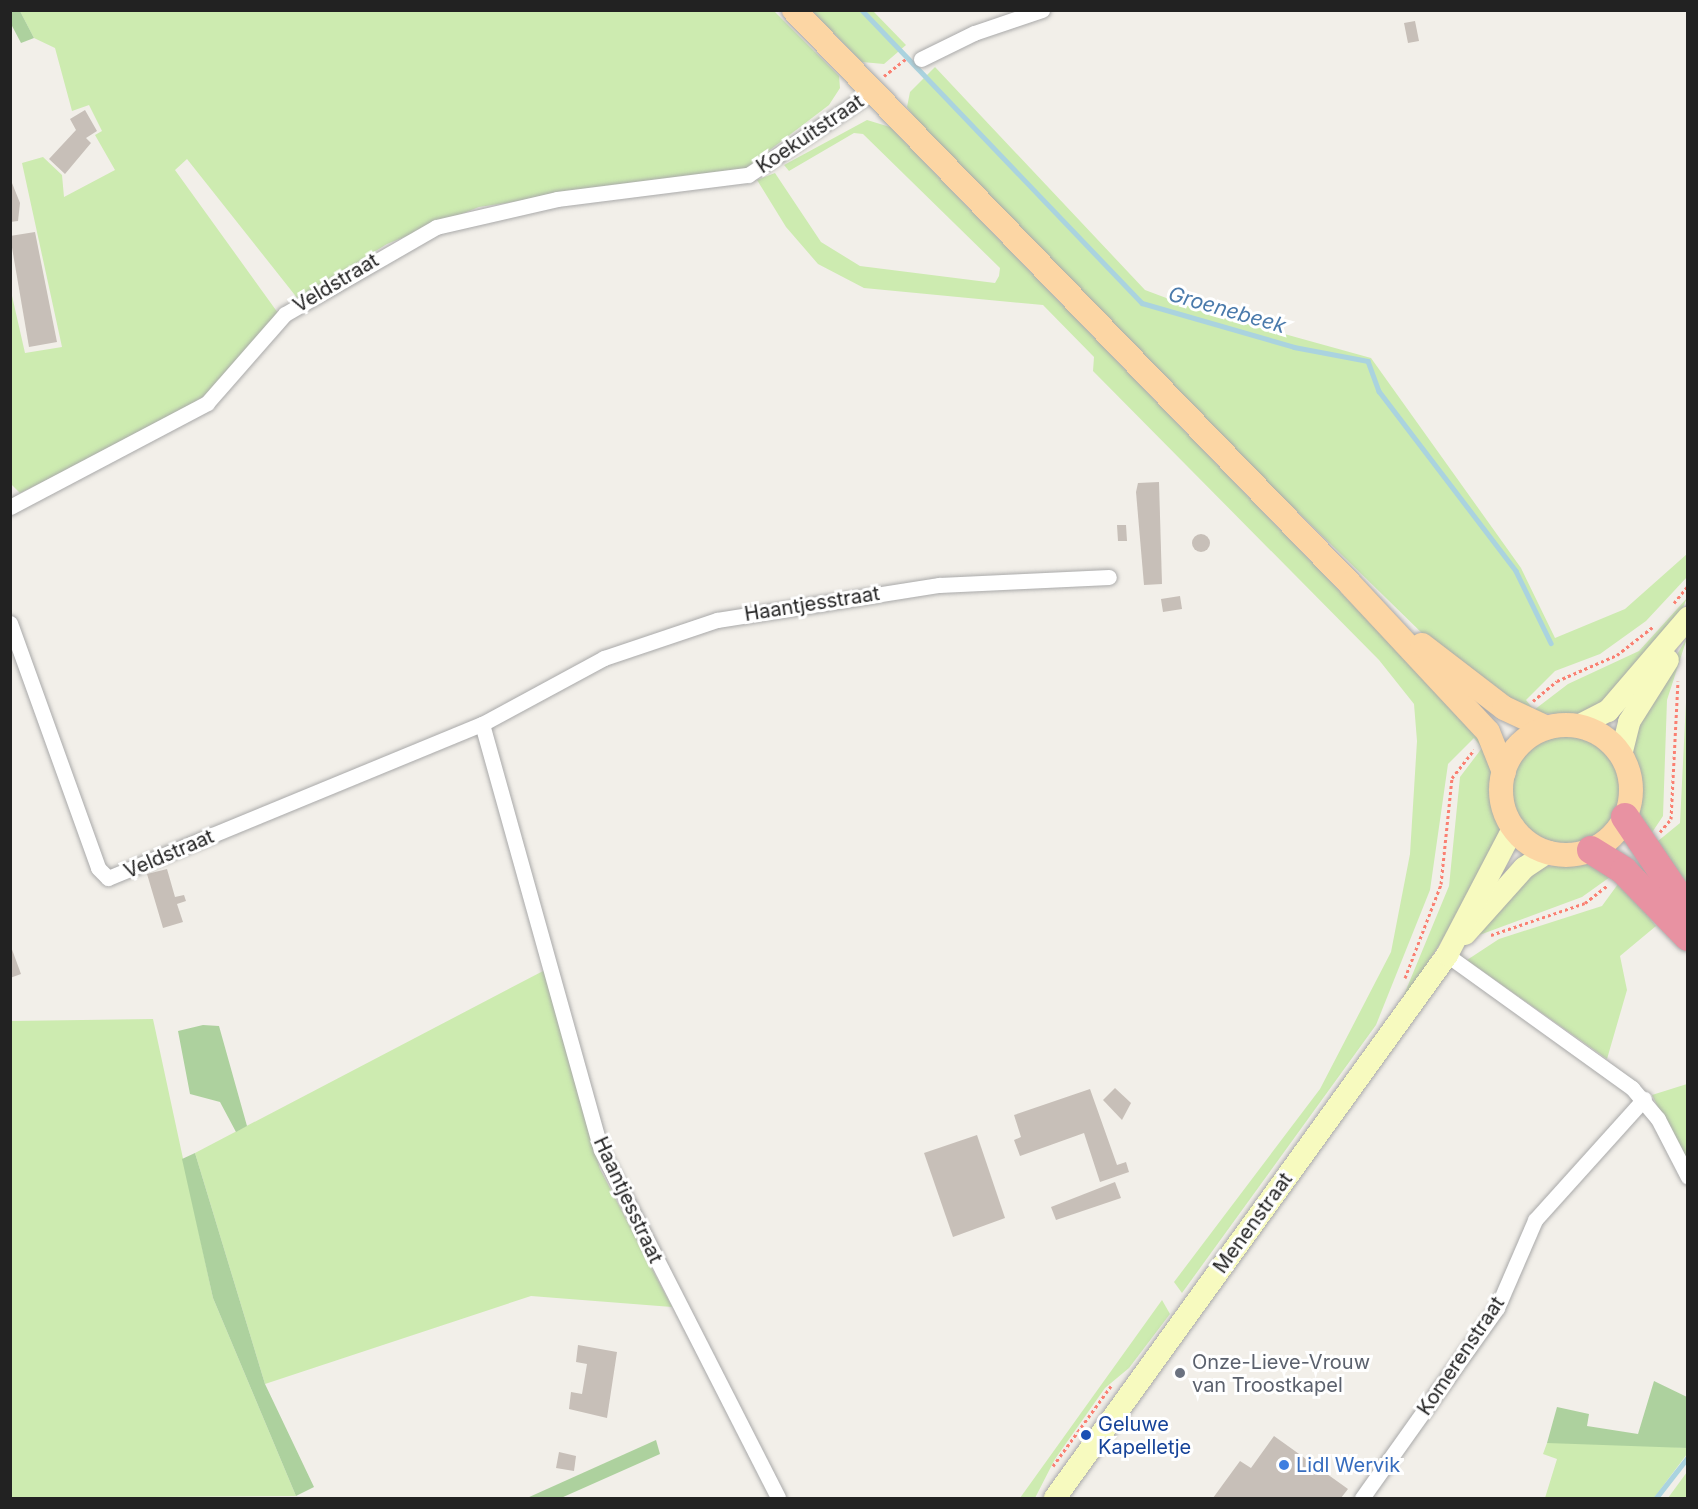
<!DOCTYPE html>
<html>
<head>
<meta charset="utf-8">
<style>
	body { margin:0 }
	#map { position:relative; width:1698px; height:1509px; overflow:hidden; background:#f2efe9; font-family:Inter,sans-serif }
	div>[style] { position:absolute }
	.grass>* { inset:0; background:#cdebb0 }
	.round { border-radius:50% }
	.forest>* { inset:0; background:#add19e }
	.stream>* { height:4.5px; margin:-2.25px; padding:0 2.25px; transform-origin:2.25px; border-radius:2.25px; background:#aad3df }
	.building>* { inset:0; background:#c7bfb8 }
	.path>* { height:3px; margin-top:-1.5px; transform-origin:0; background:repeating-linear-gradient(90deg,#fa8072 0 3px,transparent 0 6px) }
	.roads { filter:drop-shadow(0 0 2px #a9a9a9) drop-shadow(0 0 2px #a9a9a9) }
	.street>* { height:15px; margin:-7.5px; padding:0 7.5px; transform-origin:7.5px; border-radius:7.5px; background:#fff }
	.secondary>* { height:22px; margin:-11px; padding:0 11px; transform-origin:11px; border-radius:11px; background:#f7fabf }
	.primary>* { height:24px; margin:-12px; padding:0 12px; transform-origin:12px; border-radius:12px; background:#fcd6a4 }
	.primary>.ring { margin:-12px; padding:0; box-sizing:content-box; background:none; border:24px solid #fcd6a4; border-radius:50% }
	.highway>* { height:28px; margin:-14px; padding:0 14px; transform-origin:14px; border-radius:14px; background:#e892a2 }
	.dots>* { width:16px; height:16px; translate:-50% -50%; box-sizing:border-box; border:3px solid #fff; border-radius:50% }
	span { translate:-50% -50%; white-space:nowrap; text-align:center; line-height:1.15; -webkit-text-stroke:6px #fff; paint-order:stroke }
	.street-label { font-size:20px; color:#222 }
	.worship-label { font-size:20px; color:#5b616d }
	.left { translate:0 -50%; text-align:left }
	.transit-label { font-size:20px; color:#164399 }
	.shop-label { font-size:20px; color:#366cbe }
	.water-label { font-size:21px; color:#4a7aab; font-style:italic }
	.frame { position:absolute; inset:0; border:12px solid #222; pointer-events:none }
</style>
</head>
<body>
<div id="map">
	<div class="grass">
		<i style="clip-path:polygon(20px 11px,774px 11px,839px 76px,840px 88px,829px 105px,745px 169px,479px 207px,387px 244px,298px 299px,187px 159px,175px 170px,278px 313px,208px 393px,175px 417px,20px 493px,10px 483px,10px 287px,25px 353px,62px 347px,22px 163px,43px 157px,62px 175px,64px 197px,115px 170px,95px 135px,102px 131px,89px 105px,72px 111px,55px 48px,34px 38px)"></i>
		<i style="clip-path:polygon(812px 11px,873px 11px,906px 45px,884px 64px,862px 62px)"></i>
		<i style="clip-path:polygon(935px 67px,1145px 290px,1201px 311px,1371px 358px,1521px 568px,1555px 638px,1625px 609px,1687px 554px,1687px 577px,1646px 621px,1600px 654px,1555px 671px,1526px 700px,1534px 710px,1568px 684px,1639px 651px,1687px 598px,1678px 620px,1589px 715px,1531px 713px,1426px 637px,1265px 480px,916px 119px,907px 107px,910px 92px)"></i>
		<i style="clip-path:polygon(867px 120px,890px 127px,1478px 734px,1495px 779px,1502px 830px,1486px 872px,1399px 1007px,1449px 886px,1460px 777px,1482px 748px,1474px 738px,1448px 764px,1430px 890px,1376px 1025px,1182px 1293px,1174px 1282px,1320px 1089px,1391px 952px,1410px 854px,1417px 741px,1414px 704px,1379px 660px,1093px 371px,1094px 357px,1043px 305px,864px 288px,818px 264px,786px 227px,757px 180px,775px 173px,821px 242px,860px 266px,995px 283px,999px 276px,1000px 268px,863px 134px,854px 133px,789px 171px,784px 165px)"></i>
		<i style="clip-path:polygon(1687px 638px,1667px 700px,1663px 816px,1651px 834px,1658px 841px,1680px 823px,1687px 682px,1687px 897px,1638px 815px,1640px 779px,1632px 745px,1646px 705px)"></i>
		<i class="round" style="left:1512px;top:735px;width:108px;height:108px"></i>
		<i style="clip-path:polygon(1596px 862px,1611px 869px,1656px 926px,1620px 956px,1627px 990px,1607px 1059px,1467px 960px,1499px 939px,1602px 906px,1618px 884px,1610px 877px,1582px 897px,1474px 937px,1532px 868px)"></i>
		<i style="clip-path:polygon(545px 970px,600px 1169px,672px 1307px,531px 1296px,265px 1384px,195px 1153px)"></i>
		<i style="clip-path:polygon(153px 1019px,213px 1298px,296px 1496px,11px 1498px,11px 1021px)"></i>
		<i style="clip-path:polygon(1687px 1084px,1687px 1166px,1652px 1095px)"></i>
		<i style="clip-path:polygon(1162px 1300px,1170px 1314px,1129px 1368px,1105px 1388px,1055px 1459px,1035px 1498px,1020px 1498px)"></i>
		<i style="clip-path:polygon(1605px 1442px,1688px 1448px,1687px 1454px,1654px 1498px,1545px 1498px,1557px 1459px,1543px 1454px,1547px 1443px)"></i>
		<i style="clip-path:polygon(1687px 1472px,1687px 1498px,1668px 1498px)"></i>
	</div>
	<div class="forest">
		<i style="clip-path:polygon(10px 11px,20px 11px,34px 38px,21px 43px,11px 24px)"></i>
		<i style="clip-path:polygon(203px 1025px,219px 1026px,247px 1126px,236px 1132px,220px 1102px,190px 1094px,178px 1031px)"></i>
		<i style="clip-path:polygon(195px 1153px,265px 1384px,314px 1487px,296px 1496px,213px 1298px,182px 1159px)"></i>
		<i style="clip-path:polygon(1654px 1381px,1687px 1397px,1687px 1448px,1547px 1443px,1557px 1407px,1589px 1414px,1587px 1426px,1638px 1434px)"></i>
		<i style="clip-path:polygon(656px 1440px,660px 1454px,561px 1498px,527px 1498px)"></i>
	</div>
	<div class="stream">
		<i style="left:862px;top:10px;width:405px;rotate:46.3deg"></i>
		<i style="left:1142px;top:303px;width:158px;rotate:16.1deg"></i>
		<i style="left:1294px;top:347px;width:75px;rotate:10.7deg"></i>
		<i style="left:1368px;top:361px;width:32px;rotate:70deg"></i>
		<i style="left:1379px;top:391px;width:226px;rotate:52.7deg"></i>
		<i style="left:1516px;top:571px;width:80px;rotate:64.1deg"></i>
		<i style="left:1656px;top:1498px;width:52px;rotate:-52deg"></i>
	</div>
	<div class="building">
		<i style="clip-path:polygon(1415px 21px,1419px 41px,1408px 43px,1404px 23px)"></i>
		<i style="clip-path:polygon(85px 110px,97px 131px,86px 138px,91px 143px,65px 174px,49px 159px,76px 130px,70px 119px)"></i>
		<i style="clip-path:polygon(10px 178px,20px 203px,18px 221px,10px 222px)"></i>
		<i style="clip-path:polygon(35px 232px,57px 342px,29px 347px,10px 236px)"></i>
		<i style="clip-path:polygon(1159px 482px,1162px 584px,1144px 585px,1136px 492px,1138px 483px)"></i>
		<i style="clip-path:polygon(1117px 525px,1126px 525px,1127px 541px,1118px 541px)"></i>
		<i class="round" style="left:1192px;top:534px;width:18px;height:18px"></i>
		<i style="clip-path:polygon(1180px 596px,1182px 609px,1163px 612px,1161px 599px)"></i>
		<i style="clip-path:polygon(167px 869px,175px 897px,184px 895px,186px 901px,177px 904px,183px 922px,163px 928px,147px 874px)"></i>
		<i style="clip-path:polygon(10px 944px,21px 974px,10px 978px)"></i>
		<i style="clip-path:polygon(1115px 1088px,1131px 1103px,1122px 1120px,1103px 1100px)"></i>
		<i style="clip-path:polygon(1090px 1089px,1117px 1165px,1126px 1162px,1129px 1172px,1100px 1182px,1084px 1133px,1020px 1156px,1014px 1140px,1021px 1137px,1014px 1115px)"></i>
		<i style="clip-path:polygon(977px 1135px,1005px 1218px,953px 1237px,924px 1153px)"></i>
		<i style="clip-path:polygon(1115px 1182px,1121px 1198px,1056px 1220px,1051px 1207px)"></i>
		<i style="clip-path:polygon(578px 1345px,617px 1352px,607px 1418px,569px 1409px,571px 1392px,582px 1394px,587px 1364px,576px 1362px)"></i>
		<i style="clip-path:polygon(1274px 1436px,1348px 1489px,1341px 1498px,1213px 1498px,1240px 1461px,1251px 1468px)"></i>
		<i style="clip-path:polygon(559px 1452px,576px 1456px,574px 1471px,556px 1468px)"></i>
	</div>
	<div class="path">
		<i style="left:884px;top:76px;width:29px;rotate:-38deg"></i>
		<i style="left:1674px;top:603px;width:22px;rotate:-51deg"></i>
		<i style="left:1533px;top:701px;width:31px;rotate:-40deg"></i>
		<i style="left:1557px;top:681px;width:65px;rotate:-23.4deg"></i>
		<i style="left:1617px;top:655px;width:47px;rotate:-38.1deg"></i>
		<i style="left:1660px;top:832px;width:17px;rotate:-50deg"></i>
		<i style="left:1671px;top:819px;width:138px;rotate:-87.1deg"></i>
		<i style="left:1491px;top:935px;width:99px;rotate:-18.8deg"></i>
		<i style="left:1585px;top:903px;width:28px;rotate:-38deg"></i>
		<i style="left:1405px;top:978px;width:101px;rotate:-69deg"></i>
		<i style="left:1441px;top:884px;width:107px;rotate:-84.1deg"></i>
		<i style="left:1452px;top:778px;width:36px;rotate:-52deg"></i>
		<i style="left:1053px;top:1466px;width:99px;rotate:-54.1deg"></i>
	</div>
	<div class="roads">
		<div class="street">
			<i style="left:921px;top:59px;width:59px;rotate:-26.1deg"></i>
			<i style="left:974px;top:33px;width:72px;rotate:-18.7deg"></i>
			<i style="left:10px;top:507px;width:223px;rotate:-27.8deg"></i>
			<i style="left:207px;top:403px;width:118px;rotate:-48.8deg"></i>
			<i style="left:285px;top:314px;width:174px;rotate:-29.9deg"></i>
			<i style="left:436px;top:227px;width:124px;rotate:-13deg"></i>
			<i style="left:557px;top:199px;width:193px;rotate:-7.2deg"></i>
			<i style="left:748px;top:175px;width:149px;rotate:-33.8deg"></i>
			<i style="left:10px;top:623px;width:260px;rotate:70.2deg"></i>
			<i style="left:98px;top:868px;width:14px;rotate:45deg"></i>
			<i style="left:108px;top:878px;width:404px;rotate:-22.4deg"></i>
			<i style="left:482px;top:724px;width:139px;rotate:-28.4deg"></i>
			<i style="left:604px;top:658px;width:119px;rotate:-18.6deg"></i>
			<i style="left:717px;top:620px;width:225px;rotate:-9deg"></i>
			<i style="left:939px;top:585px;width:170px;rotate:-2.7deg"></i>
			<i style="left:482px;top:724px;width:442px;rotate:74.4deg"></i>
			<i style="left:601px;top:1150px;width:390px;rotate:63deg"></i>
			<i style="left:1447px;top:955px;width:228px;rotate:35.7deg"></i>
			<i style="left:1632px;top:1088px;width:40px;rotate:50deg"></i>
			<i style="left:1658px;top:1119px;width:65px;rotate:62.7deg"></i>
			<i style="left:1362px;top:1498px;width:233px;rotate:-54.6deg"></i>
			<i style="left:1497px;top:1308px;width:96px;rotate:-66.6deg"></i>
			<i style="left:1535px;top:1220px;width:163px;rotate:-48deg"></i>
		</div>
		<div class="secondary">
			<i style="left:1578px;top:726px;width:34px;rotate:-27deg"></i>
			<i style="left:1608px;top:711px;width:123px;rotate:-49.3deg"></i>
			<i style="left:1621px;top:755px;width:34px;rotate:-76deg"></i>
			<i style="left:1629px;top:722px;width:73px;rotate:-57.8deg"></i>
			<i style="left:1465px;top:934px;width:89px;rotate:-48.2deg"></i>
			<i style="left:1524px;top:868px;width:29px;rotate:-34deg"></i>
			<i style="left:1055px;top:1498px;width:670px;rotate:-54.17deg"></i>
			<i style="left:1447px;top:955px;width:144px;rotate:-62.4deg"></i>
		</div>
		<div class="primary">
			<i style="left:794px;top:10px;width:799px;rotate:45.91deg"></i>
			<i style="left:1350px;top:584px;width:202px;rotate:47deg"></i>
			<i style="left:1488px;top:732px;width:43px;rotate:68.2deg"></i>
			<i style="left:1422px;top:645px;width:103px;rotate:37.5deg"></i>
			<i style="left:1504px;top:708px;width:47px;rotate:24.9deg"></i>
			<i class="ring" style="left:1501px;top:725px;width:106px;height:106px"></i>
		</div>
		<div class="highway">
			<i style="left:1625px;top:817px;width:112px;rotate:55.9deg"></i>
			<i style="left:1591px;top:850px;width:39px;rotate:32deg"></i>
			<i style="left:1624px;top:871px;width:92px;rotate:45.9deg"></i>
		</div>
	</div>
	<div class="dots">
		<i style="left:1180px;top:1373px;background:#6b7280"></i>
		<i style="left:1086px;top:1435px;background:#1a4fb4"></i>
		<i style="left:1284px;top:1465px;background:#3f7fe0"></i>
	</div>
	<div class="street-label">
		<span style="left:810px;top:134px;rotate:-34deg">Koekuitstraat</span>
		<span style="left:336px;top:283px;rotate:-31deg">Veldstraat</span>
		<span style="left:812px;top:604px;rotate:-9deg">Haantjesstraat</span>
		<span style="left:169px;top:854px;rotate:-23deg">Veldstraat</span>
		<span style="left:628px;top:1200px;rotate:65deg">Haantjesstraat</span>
		<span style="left:1253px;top:1223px;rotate:-54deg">Menenstraat</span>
		<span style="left:1461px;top:1356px;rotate:-56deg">Komerenstraat</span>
	</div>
	<div class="worship-label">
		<span class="left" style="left:1192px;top:1374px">Onze-Lieve-Vrouw<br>van Troostkapel</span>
	</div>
	<div class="transit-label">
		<span class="left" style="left:1098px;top:1436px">Geluwe<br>Kapelletje</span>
	</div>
	<div class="shop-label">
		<span class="left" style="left:1296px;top:1465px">Lidl Wervik</span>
	</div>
	<div class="water-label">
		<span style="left:1227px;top:310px;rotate:16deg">Groenebeek</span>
	</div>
	<div class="frame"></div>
</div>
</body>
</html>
